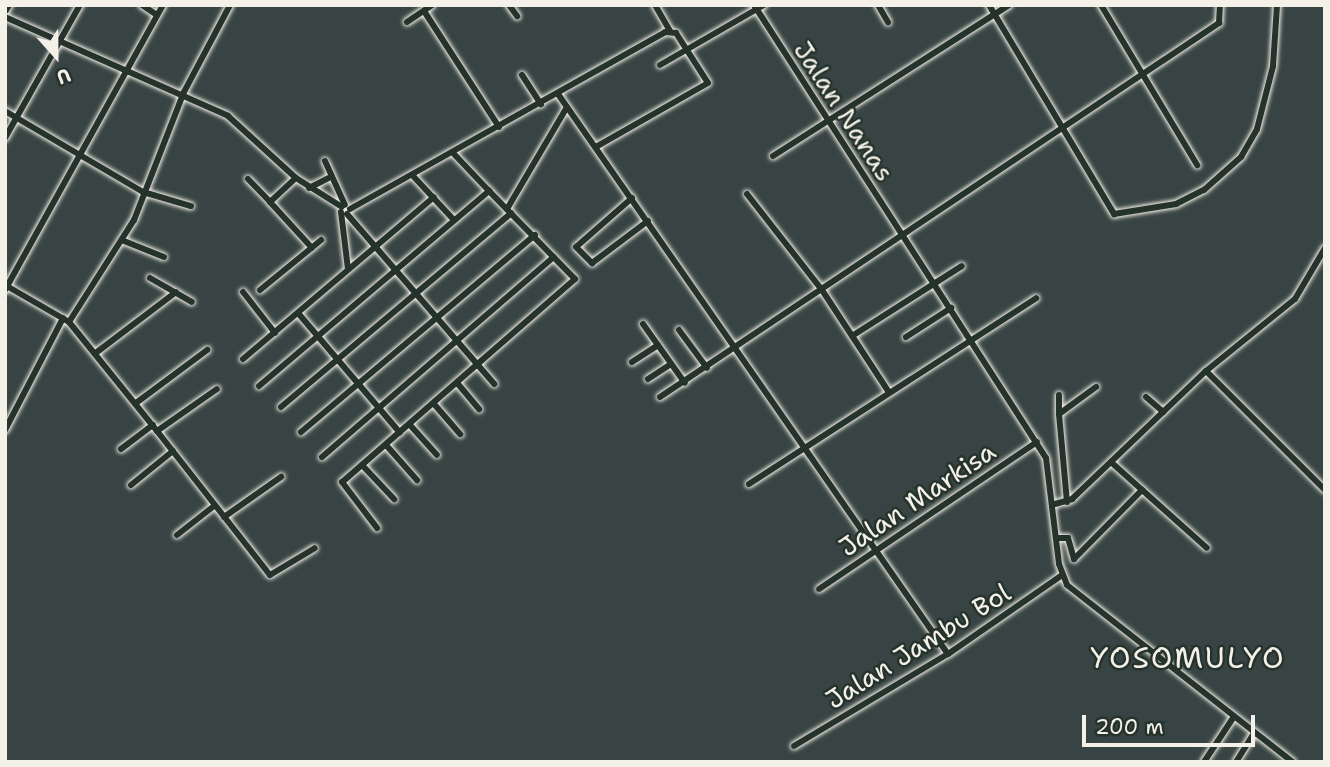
<!DOCTYPE html>
<html>
<head>
<meta charset="utf-8">
<style>
	body { margin:0 }
	#map { position:relative; width:1330px; height:767px; overflow:hidden; background:#374443; font-family:"Shantell Sans",sans-serif }
	div>[style] { position:absolute }
	.roads { filter:drop-shadow(0 0 2px #f4f1e8) drop-shadow(0 0 2px #f4f1e8) }
	.minor>* { height:6px; margin:-3px; padding:0 3px; transform-origin:3px; border-radius:3px; background:#26332d }
	.secondary>* { height:8px; margin:-4px; padding:0 4px; transform-origin:4px; border-radius:4px; background:#26332d }
	span { translate:-50% -50%; white-space:nowrap; text-align:center; line-height:1.15; -webkit-text-stroke:5px #26332d; paint-order:stroke }
	.street-label { font-size:26px; color:#f4f1e8 }
	.quarter-label { font-size:30px; color:#f4f1e8; letter-spacing:2px }
	.frame { position:absolute; inset:0; border:7px solid #f4f1e8; pointer-events:none }
	.north { position:absolute; left:21px; top:21px; width:70px; height:70px; -webkit-text-stroke:5px #26332d; paint-order:stroke; rotate:159deg; font-size:19px; font-weight:700; line-height:28px; text-align:center; color:#f4f1e8 }
	.north::after { content:''; display:block; margin:auto; width:24px; height:32px; background:#f4f1e8; clip-path:polygon(50% 0,100% 100%,50% 72%,0 100%) }
	.scale { position:absolute; left:1082px; top:715px; width:173px; height:32px; box-sizing:border-box; border:4px solid #f4f1e8; border-top:0; padding-left:9px; font-size:21px; line-height:24px; white-space:nowrap; color:#f4f1e8; -webkit-text-stroke:5px #26332d; paint-order:stroke }
</style>
</head>
<body>
<div id="map">
	<div class="roads">
		<div class="minor">
			<i style="left:142px;top:5px;width:18px;rotate:34deg"></i>
			<i style="left:509px;top:5px;width:14px;rotate:54deg"></i>
			<i style="left:655px;top:5px;width:30px;rotate:60deg"></i>
			<i style="left:754px;top:5px;width:539px;rotate:57.19deg"></i>
			<i style="left:1046px;top:458px;width:107px;rotate:83deg"></i>
			<i style="left:1059px;top:564px;width:22px;rotate:69deg"></i>
			<i style="left:1067px;top:585px;width:287px;rotate:38.1deg"></i>
			<i style="left:878px;top:5px;width:20px;rotate:60deg"></i>
			<i style="left:989px;top:5px;width:244px;rotate:59.1deg"></i>
			<i style="left:1114px;top:214px;width:63px;rotate:-9.2deg"></i>
			<i style="left:1176px;top:204px;width:31px;rotate:-27deg"></i>
			<i style="left:1204px;top:190px;width:50px;rotate:-41.7deg"></i>
			<i style="left:1241px;top:157px;width:32px;rotate:-60deg"></i>
			<i style="left:1257px;top:129px;width:65px;rotate:-75.7deg"></i>
			<i style="left:1273px;top:66px;width:61px;rotate:-86.2deg"></i>
			<i style="left:1101px;top:5px;width:187px;rotate:59deg"></i>
			<i style="left:424px;top:11px;width:138px;rotate:57.1deg"></i>
			<i style="left:5px;top:17px;width:244px;rotate:23.9deg"></i>
			<i style="left:228px;top:116px;width:92px;rotate:42.4deg"></i>
			<i style="left:296px;top:178px;width:54px;rotate:32.2deg"></i>
			<i style="left:407px;top:22px;width:30px;rotate:-34deg"></i>
			<i style="left:660px;top:65px;width:120px;rotate:-30deg"></i>
			<i style="left:522px;top:75px;width:35px;rotate:57deg"></i>
			<i style="left:558px;top:94px;width:682px;rotate:55.15deg"></i>
			<i style="left:5px;top:111px;width:160px;rotate:30.4deg"></i>
			<i style="left:143px;top:192px;width:50px;rotate:16.3deg"></i>
			<i style="left:5px;top:138px;width:153px;rotate:-60.6deg"></i>
			<i style="left:454px;top:154px;width:51px;rotate:46.6deg"></i>
			<i style="left:773px;top:156px;width:280px;rotate:-32.6deg"></i>
			<i style="left:325px;top:161px;width:48px;rotate:65.6deg"></i>
			<i style="left:414px;top:177px;width:59px;rotate:47.1deg"></i>
			<i style="left:248px;top:179px;width:32px;rotate:46deg"></i>
			<i style="left:270px;top:202px;width:35px;rotate:-43deg"></i>
			<i style="left:309px;top:188px;width:25px;rotate:-27deg"></i>
			<i style="left:747px;top:194px;width:122px;rotate:52deg"></i>
			<i style="left:822px;top:290px;width:121px;rotate:56.8deg"></i>
			<i style="left:632px;top:198px;width:74px;rotate:138.8deg"></i>
			<i style="left:576px;top:247px;width:23px;rotate:45deg"></i>
			<i style="left:592px;top:263px;width:70px;rotate:-36.9deg"></i>
			<i style="left:270px;top:202px;width:62px;rotate:47.6deg"></i>
			<i style="left:350px;top:209px;width:361px;rotate:-29.3deg"></i>
			<i style="left:665px;top:32px;width:11px;rotate:5deg"></i>
			<i style="left:676px;top:33px;width:59px;rotate:57.4deg"></i>
			<i style="left:708px;top:83px;width:129px;rotate:150.3deg"></i>
			<i style="left:507px;top:209px;width:118px;rotate:-59.5deg"></i>
			<i style="left:341px;top:212px;width:57px;rotate:83deg"></i>
			<i style="left:347px;top:214px;width:225px;rotate:49.1deg"></i>
			<i style="left:124px;top:241px;width:43px;rotate:21.8deg"></i>
			<i style="left:150px;top:278px;width:48px;rotate:29.7deg"></i>
			<i style="left:5px;top:285px;width:74px;rotate:30deg"></i>
			<i style="left:69px;top:322px;width:140px;rotate:51.1deg"></i>
			<i style="left:157px;top:431px;width:73px;rotate:-35deg"></i>
			<i style="left:5px;top:290px;width:326px;rotate:-61deg"></i>
			<i style="left:260px;top:290px;width:79px;rotate:-39.3deg"></i>
			<i style="left:243px;top:292px;width:52px;rotate:52deg"></i>
			<i style="left:298px;top:313px;width:157px;rotate:49.6deg"></i>
			<i style="left:69px;top:322px;width:121px;rotate:-57.5deg"></i>
			<i style="left:134px;top:220px;width:137px;rotate:-68.7deg"></i>
			<i style="left:184px;top:92px;width:98px;rotate:-62.1deg"></i>
			<i style="left:643px;top:324px;width:72px;rotate:54.6deg"></i>
			<i style="left:679px;top:330px;width:47px;rotate:53.6deg"></i>
			<i style="left:852px;top:336px;width:130px;rotate:-32.5deg"></i>
			<i style="left:906px;top:337px;width:54px;rotate:-32.8deg"></i>
			<i style="left:97px;top:352px;width:99px;rotate:-37.2deg"></i>
			<i style="left:243px;top:359px;width:250px;rotate:-40.3deg"></i>
			<i style="left:632px;top:362px;width:31px;rotate:-33deg"></i>
			<i style="left:1206px;top:371px;width:168px;rotate:45deg"></i>
			<i style="left:648px;top:379px;width:27px;rotate:-33deg"></i>
			<i style="left:458px;top:384px;width:33px;rotate:50deg"></i>
			<i style="left:259px;top:386px;width:302px;rotate:-40.3deg"></i>
			<i style="left:489px;top:191px;width:123px;rotate:45.7deg"></i>
			<i style="left:575px;top:279px;width:309px;rotate:138.9deg"></i>
			<i style="left:342px;top:482px;width:58px;rotate:52.7deg"></i>
			<i style="left:1059px;top:395px;width:19px;rotate:90deg"></i>
			<i style="left:660px;top:397px;width:673px;rotate:-33.78deg"></i>
			<i style="left:1219px;top:23px;width:18px;rotate:-87deg"></i>
			<i style="left:1146px;top:397px;width:23px;rotate:41deg"></i>
			<i style="left:136px;top:403px;width:89px;rotate:-36.7deg"></i>
			<i style="left:434px;top:404px;width:40px;rotate:49deg"></i>
			<i style="left:281px;top:407px;width:301px;rotate:-40.1deg"></i>
			<i style="left:410px;top:425px;width:40px;rotate:48deg"></i>
			<i style="left:5px;top:430px;width:126px;rotate:-62.6deg"></i>
			<i style="left:157px;top:431px;width:183px;rotate:51.9deg"></i>
			<i style="left:270px;top:575px;width:52px;rotate:-31deg"></i>
			<i style="left:301px;top:432px;width:306px;rotate:-40.1deg"></i>
			<i style="left:386px;top:445px;width:47px;rotate:48.5deg"></i>
			<i style="left:121px;top:449px;width:40px;rotate:-37deg"></i>
			<i style="left:322px;top:457px;width:306px;rotate:-40.8deg"></i>
			<i style="left:1112px;top:463px;width:127px;rotate:41.8deg"></i>
			<i style="left:362px;top:465px;width:47px;rotate:46.7deg"></i>
			<i style="left:749px;top:484px;width:342px;rotate:-32.9deg"></i>
			<i style="left:131px;top:485px;width:54px;rotate:-39deg"></i>
			<i style="left:1067px;top:502px;width:88px;rotate:-95.2deg"></i>
			<i style="left:1059px;top:414px;width:46px;rotate:-36.1deg"></i>
			<i style="left:1055px;top:504px;width:18px;rotate:-16deg"></i>
			<i style="left:1072px;top:499px;width:185px;rotate:-43.7deg"></i>
			<i style="left:1206px;top:371px;width:114px;rotate:-39deg"></i>
			<i style="left:1295px;top:299px;width:59px;rotate:-59.5deg"></i>
			<i style="left:224px;top:517px;width:70px;rotate:-35.1deg"></i>
			<i style="left:177px;top:535px;width:47px;rotate:-38.1deg"></i>
			<i style="left:1057px;top:538px;width:11px"></i>
			<i style="left:1068px;top:538px;width:22px;rotate:74deg"></i>
			<i style="left:1074px;top:559px;width:97px;rotate:-45.4deg"></i>
			<i style="left:819px;top:589px;width:263px;rotate:-34deg"></i>
			<i style="left:794px;top:746px;width:179px;rotate:-30.9deg"></i>
			<i style="left:948px;top:654px;width:139px;rotate:-34.7deg"></i>
			<i style="left:1204px;top:762px;width:53px;rotate:-56.6deg"></i>
			<i style="left:1236px;top:762px;width:34px;rotate:-58deg"></i>
		</div>
		<div class="secondary">
			<i style="left:5px;top:10px;width:6px;rotate:-59deg"></i>
		</div>
	</div>
	<div class="street-label">
		<span style="left:844px;top:111px;rotate:57deg">Jalan Nanas</span>
		<span style="left:917px;top:499px;rotate:-34deg">Jalan Markisa</span>
		<span style="left:918px;top:646px;rotate:-32deg">Jalan Jambu Bol</span>
	</div>
	<div class="quarter-label">
		<span style="left:1188px;top:658px">YOSOMULYO</span>
	</div>
	<div class="frame"></div>
	<div class="north">U</div>
	<div class="scale">200 m</div>
</div>
</body>
</html>
